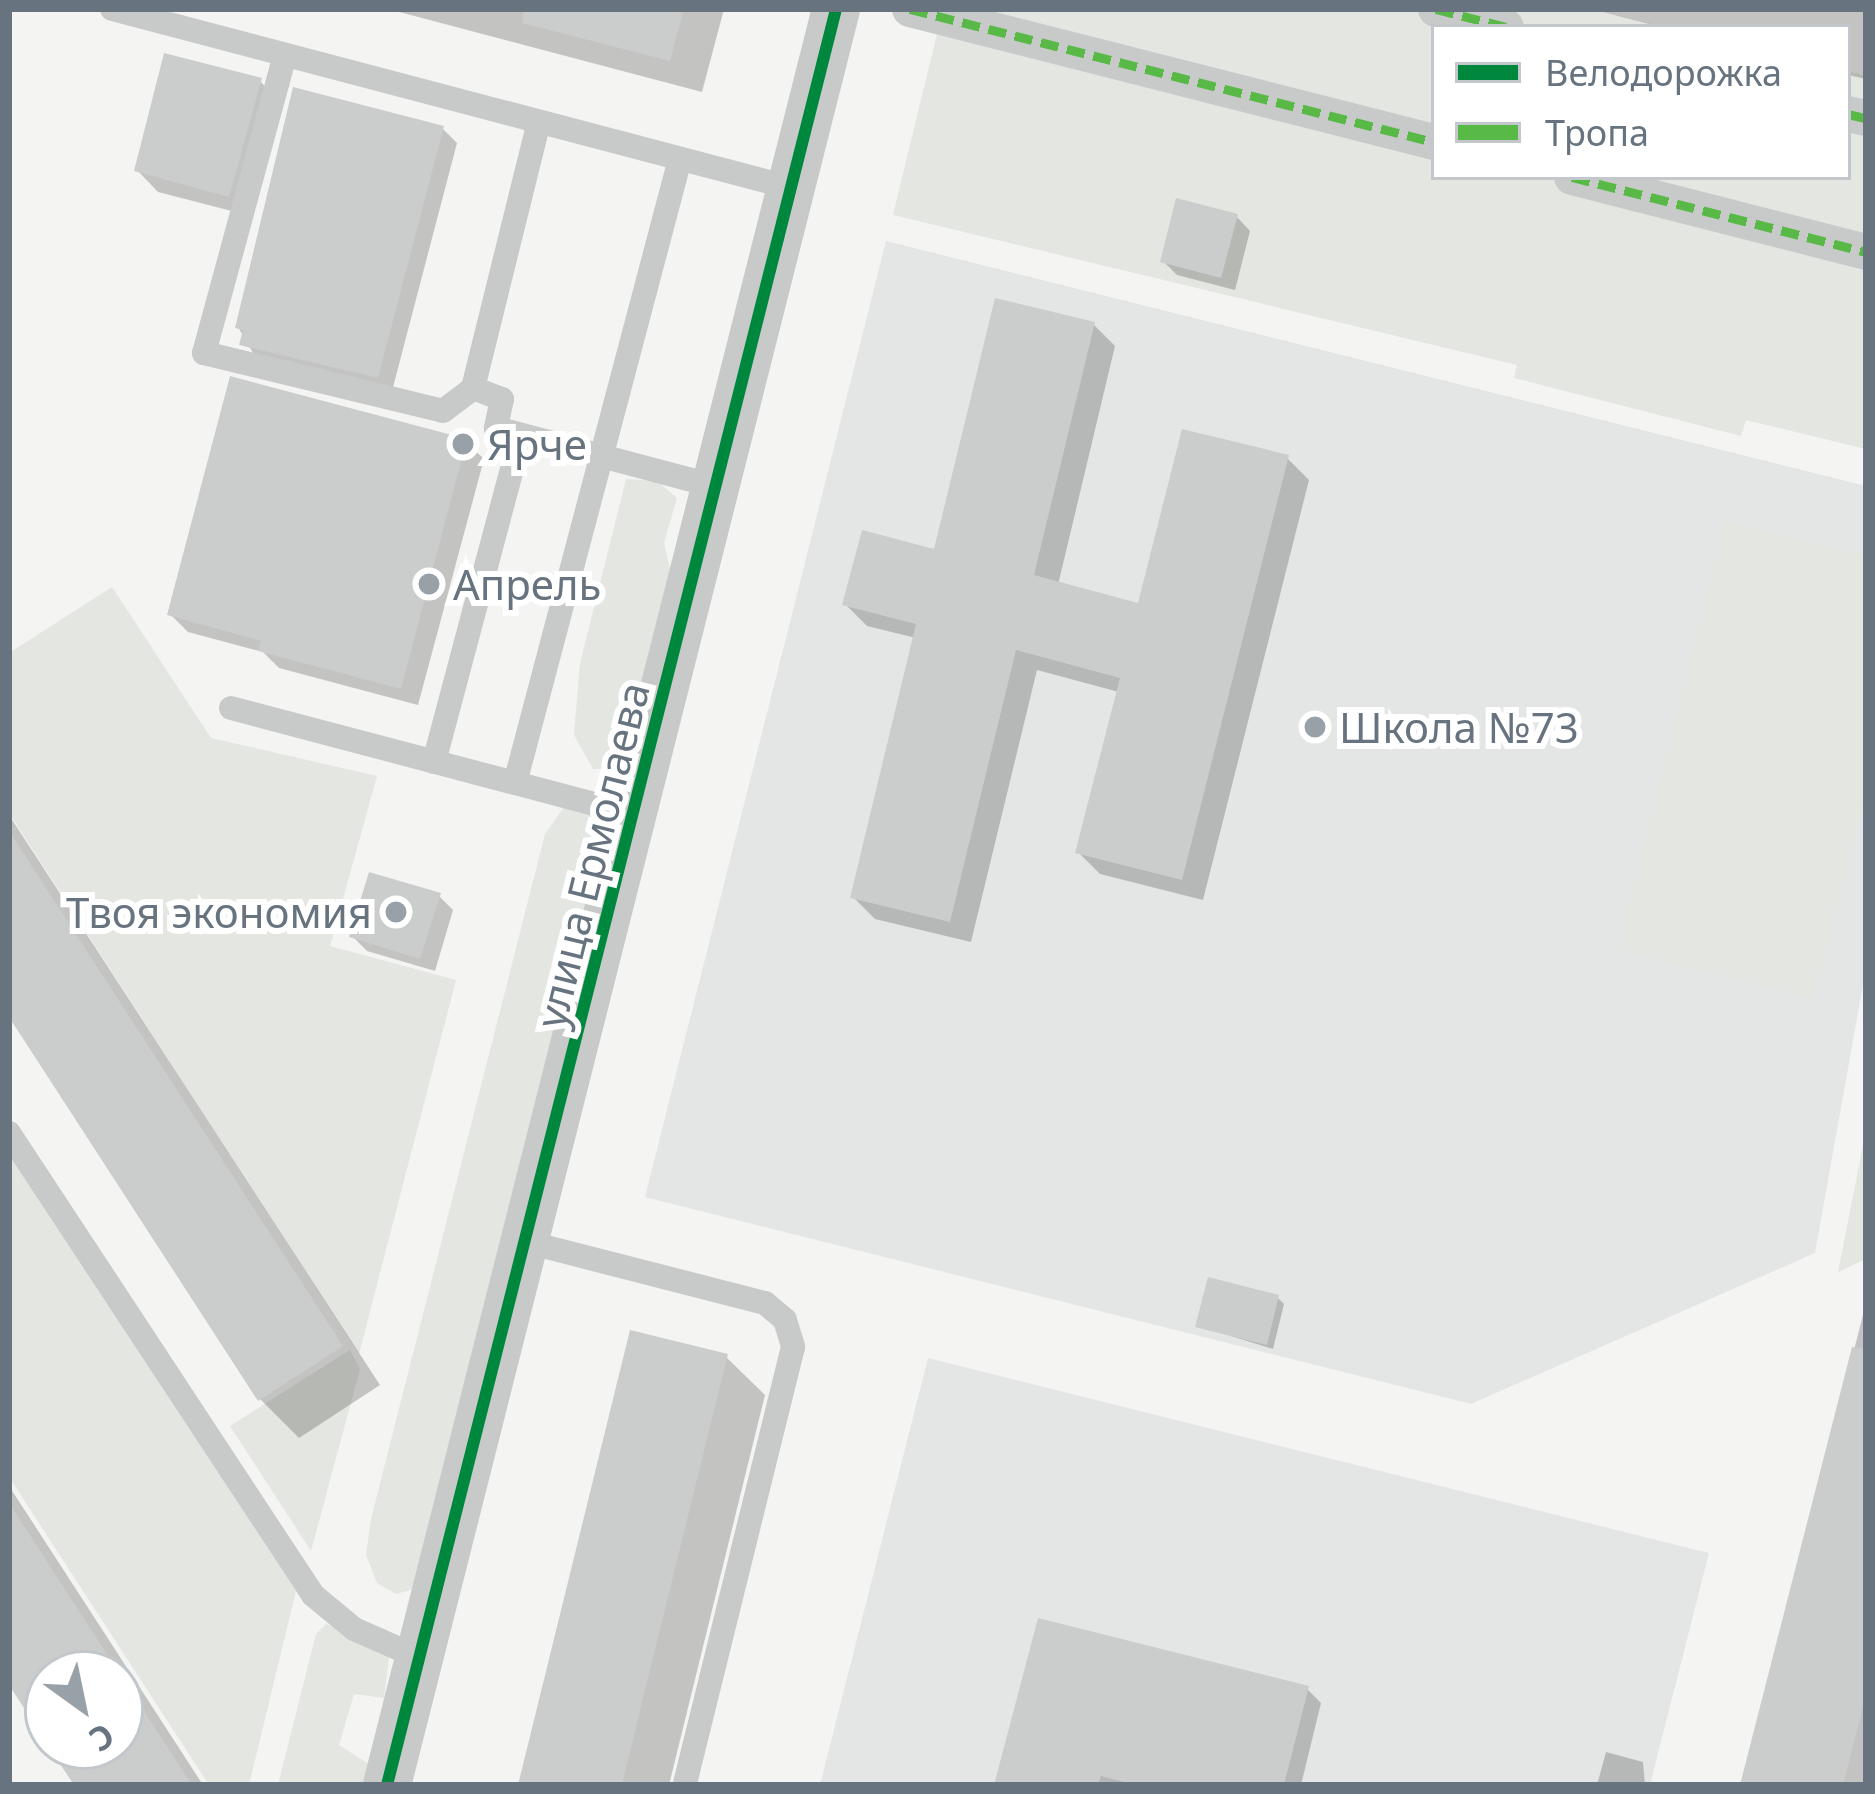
<!DOCTYPE html>
<html>
<head>
<meta charset="utf-8">
<style>
	body { margin:0 }
	#map { position:relative; width:1875px; height:1794px; overflow:hidden; background:#f4f4f3; font-family:"Noto Sans",sans-serif }
	div>[style] { position:absolute }
	.built>* { inset:0; background:#e4e6e5 }
	.green>* { inset:0; background:#e4e6e2 }
	.shadow>* { inset:0; background:#0003 }
	.building>* { inset:0; background:#cbcccc }
	.service>* { height:24px; margin:-12px; padding:0 12px; transform-origin:12px; border-radius:12px; background:#c8caca }
	.pedestrian>* { height:36px; margin:-18px; padding:0 18px; transform-origin:18px; border-radius:18px; background:#c8caca }
	.minor>* { height:48px; margin:-24px; padding:0 24px; transform-origin:24px; border-radius:24px; background:#c8caca }
	.quiet>* { height:9px; margin-top:-4.5px; transform-origin:0; background:repeating-linear-gradient(90deg,#58b947 0 18px,transparent 0 27px) }
	.cycleway>* { height:12px; margin:-6px; padding:0 6px; transform-origin:6px; border-radius:6px; background:#00873e }
	.dots>* { width:33px; height:33px; translate:-50% -50%; box-sizing:border-box; border:6px solid #fff; border-radius:50% }
	span { translate:-50% -50%; white-space:nowrap; text-align:center; line-height:1.15; -webkit-text-stroke:12px #fff; paint-order:stroke }
	.poi-label { font-size:42px; color:#67747f }
	.left { translate:0 -50%; text-align:left }
	.right { translate:-100% -50%; text-align:right }
	.street-label { font-size:42px; color:#67747f }
	.frame { position:absolute; inset:0; border:12px solid #67747f; pointer-events:none }
	.legend { position:absolute; left:1431px; top:24px; width:420px; height:156px; box-sizing:border-box; background:#fff; border:3px solid #c2c7cc; margin:0; padding:15px 21px; list-style:none; font-size:36px; color:#67747f }
	.legend li { display:flex; align-items:center; gap:24px; height:60px }
	.legend b { width:60px; border:3px solid #c2c7cc }
	.north { position:absolute; left:24px; top:1650px; width:120px; height:120px; box-sizing:border-box; background:#fff; border:3px solid #c2c7cc; border-radius:50%; rotate:147deg; font-size:33px; font-weight:700; line-height:48px; text-align:center; color:#67747f }
	.north::after { content:''; display:block; margin:auto; width:42px; height:54px; background:#98a1a8; clip-path:polygon(50% 0,100% 100%,50% 72%,0 100%) }
</style>
</head>
<body>
<div id="map">
	<div class="built">
		<i style="clip-path:polygon(886px 241px,1866px 486px,1866px 968px,1815px 1253px,1471px 1404px,645px 1197px)"></i>
		<i style="clip-path:polygon(928px 1358px,1709px 1553px,1650px 1785px,820px 1785px)"></i>
	</div>
	<div class="green">
		<i style="clip-path:polygon(943px 9px,1590px 9px,1665px 27px,1434px 27px,1434px 177px,1848px 177px,1848px 71px,1866px 76px,1866px 449px,1746px 420px,1741px 436px,1514px 378px,1517px 365px,893px 215px)"></i>
		<i style="clip-path:polygon(626px 479px,657px 481px,677px 498px,664px 543px,675px 591px,620px 769px,593px 769px,574px 735px,580px 663px)"></i>
		<i style="clip-path:polygon(1725px 520px,1866px 555px,1866px 792px,1814px 998px,1617px 949px)"></i>
		<i style="clip-path:polygon(112px 587px,211px 738px,377px 776px,330px 946px,456px 980px,359px 1354px,9px 813px,9px 653px)"></i>
		<i style="clip-path:polygon(564px 807px,603px 817px,612px 838px,417px 1588px,396px 1594px,377px 1583px,366px 1555px,371px 1519px,545px 834px)"></i>
		<i style="clip-path:polygon(1866px 1130px,1866px 1259px,1838px 1272px)"></i>
		<i style="clip-path:polygon(9px 1154px,296px 1591px,249px 1785px,209px 1785px,9px 1477px)"></i>
		<i style="clip-path:polygon(350px 1350px,360px 1369px,311px 1551px,230px 1426px)"></i>
		<i style="clip-path:polygon(326px 1624px,390px 1649px,384px 1698px,354px 1694px,339px 1745px,369px 1764px,365px 1785px,278px 1785px,316px 1634px)"></i>
	</div>
	<div class="shadow">
		<i style="clip-path:polygon(388px 9px,724px 9px,702px 92px)"></i>
		<i style="clip-path:polygon(1591px 9px,1866px 9px,1866px 79px,1848px 75px,1848px 27px,1661px 27px)"></i>
		<i style="clip-path:polygon(260px 81px,281px 103px,251px 216px,158px 192px,137px 170px)"></i>
		<i style="clip-path:polygon(443px 129px,457px 143px,392px 391px,256px 358px,238px 327px)"></i>
		<i style="clip-path:polygon(1236px 216px,1250px 231px,1235px 290px,1177px 275px,1163px 261px)"></i>
		<i style="clip-path:polygon(1094px 325px,1115px 346px,1058px 585px,1141px 606px,1287px 458px,1309px 480px,1203px 900px,1100px 874px,1078px 852px,1119px 692px,1037px 670px,971px 942px,875px 919px,853px 897px,916px 638px,867px 626px,845px 604px,937px 553px)"></i>
		<i style="clip-path:polygon(466px 442px,484px 459px,418px 705px,279px 668px,263px 652px,188px 632px,170px 614px)"></i>
		<i style="clip-path:polygon(9px 815px,380px 1385px,299px 1438px,260px 1399px,9px 1012px)"></i>
		<i style="clip-path:polygon(439px 896px,453px 910px,435px 971px,367px 951px,352px 936px)"></i>
		<i style="clip-path:polygon(1278px 1298px,1284px 1304px,1273px 1349px,1199px 1326px)"></i>
		<i style="clip-path:polygon(1865px 1307px,1866px 1785px,1743px 1785px)"></i>
		<i style="clip-path:polygon(726px 1357px,765px 1395px,669px 1785px,521px 1785px)"></i>
		<i style="clip-path:polygon(9px 1486px,203px 1785px,77px 1785px,52px 1746px,120px 1746px,120px 1674px,48px 1674px,48px 1740px,9px 1680px)"></i>
		<i style="clip-path:polygon(1307px 1689px,1321px 1703px,1301px 1785px,997px 1785px)"></i>
		<i style="clip-path:polygon(1606px 1752px,1643px 1762px,1645px 1785px,1597px 1785px)"></i>
	</div>
	<div class="building">
		<i style="clip-path:polygon(524px 9px,684px 9px,670px 61px,522px 23px)"></i>
		<i style="clip-path:polygon(164px 53px,262px 78px,229px 197px,134px 171px)"></i>
		<i style="clip-path:polygon(293px 87px,444px 126px,378px 378px,239px 345px,243px 330px,235px 328px)"></i>
		<i style="clip-path:polygon(1176px 198px,1238px 214px,1221px 278px,1160px 262px)"></i>
		<i style="clip-path:polygon(995px 298px,1095px 322px,1034px 575px,1138px 603px,1182px 429px,1289px 455px,1182px 880px,1075px 853px,1120px 678px,1016px 650px,950px 922px,850px 898px,916px 624px,842px 605px,862px 530px,934px 549px)"></i>
		<i style="clip-path:polygon(230px 376px,467px 439px,401px 689px,258px 651px,261px 641px,167px 615px)"></i>
		<i style="clip-path:polygon(9px 831px,343px 1346px,258px 1401px,9px 1017px)"></i>
		<i style="clip-path:polygon(369px 872px,441px 893px,420px 959px,349px 937px)"></i>
		<i style="clip-path:polygon(1208px 1277px,1279px 1295px,1267px 1345px,1195px 1327px)"></i>
		<i style="clip-path:polygon(630px 1330px,728px 1354px,646px 1686px,622px 1785px,518px 1785px)"></i>
		<i style="clip-path:polygon(1852px 1347px,1866px 1349px,1866px 1696px,1843px 1785px,1740px 1785px)"></i>
		<i style="clip-path:polygon(9px 1503px,192px 1785px,74px 1785px,48px 1746px,120px 1746px,120px 1674px,48px 1674px,48px 1745px,9px 1685px)"></i>
		<i style="clip-path:polygon(1038px 1618px,1309px 1686px,1284px 1785px,1135px 1785px,1101px 1776px,1098px 1785px,994px 1785px)"></i>
	</div>
	<div class="service">
		<i style="left:112px;top:9px;width:703px;rotate:14.75deg"></i>
		<i style="left:285px;top:55px;width:309px;rotate:105.2deg"></i>
		<i style="left:204px;top:353px;width:246px;rotate:13.6deg"></i>
		<i style="left:443px;top:411px;width:38px;rotate:-37deg"></i>
		<i style="left:473px;top:388px;width:31px;rotate:21deg"></i>
		<i style="left:502px;top:399px;width:30px;rotate:102deg"></i>
		<i style="left:496px;top:428px;width:230px;rotate:14.9deg"></i>
		<i style="left:473px;top:388px;width:274px;rotate:-76.1deg"></i>
		<i style="left:231px;top:708px;width:420px;rotate:14.8deg"></i>
		<i style="left:434px;top:762px;width:338px;rotate:-75.1deg"></i>
		<i style="left:515px;top:783px;width:645px;rotate:-75.19deg"></i>
		<i style="left:9px;top:1133px;width:553px;rotate:56.65deg"></i>
		<i style="left:313px;top:1595px;width:53px;rotate:39.7deg"></i>
		<i style="left:354px;top:1629px;width:72px;rotate:23.7deg"></i>
		<i style="left:527px;top:1242px;width:246px;rotate:14.4deg"></i>
		<i style="left:765px;top:1303px;width:26px;rotate:40deg"></i>
		<i style="left:785px;top:1320px;width:28px;rotate:73deg"></i>
		<i style="left:793px;top:1347px;width:451px;rotate:103.9deg"></i>
	</div>
	<div class="pedestrian">
		<i style="left:910px;top:9px;width:541px;rotate:14.24deg"></i>
		<i style="left:1436px;top:9px;width:72px;rotate:14.4deg"></i>
		<i style="left:1848px;top:114px;width:18px;rotate:13deg"></i>
		<i style="left:1572px;top:177px;width:303px;rotate:14.3deg"></i>
	</div>
	<div class="minor">
		<i style="left:387px;top:1785px;width:1832px;rotate:-75.81deg"></i>
	</div>
	<div class="quiet">
		<i style="left:910px;top:9px;width:541px;rotate:14.24deg"></i>
		<i style="left:1436px;top:9px;width:72px;rotate:14.4deg"></i>
		<i style="left:1848px;top:114px;width:18px;rotate:13deg"></i>
		<i style="left:1572px;top:177px;width:303px;rotate:14.3deg"></i>
	</div>
	<div class="cycleway">
		<i style="left:387px;top:1785px;width:1832px;rotate:-75.81deg"></i>
	</div>
	<div class="dots">
		<i style="left:463px;top:444px;background:#98a1a8"></i>
		<i style="left:429px;top:584px;background:#98a1a8"></i>
		<i style="left:1315px;top:727px;background:#98a1a8"></i>
		<i style="left:396px;top:912px;background:#98a1a8"></i>
	</div>
	<div class="poi-label">
		<span class="left" style="left:487px;top:444px">Ярче</span>
		<span class="left" style="left:453px;top:584px">Апрель</span>
		<span class="left" style="left:1339px;top:727px">Школа №73</span>
		<span class="right" style="left:372px;top:912px">Твоя экономия</span>
	</div>
	<div class="street-label">
		<span style="left:592px;top:855px;rotate:-76deg">улица Ермолаева</span>
	</div>
	<div class="frame"></div>
	<ul class="legend">
	<li><b style="height:15px;background:#00873e"></b>Велодорожка</li>
	<li><b style="height:15px;background:#58b947"></b>Тропа</li>
	</ul>
	<div class="north">С</div>
</div>
</body>
</html>
